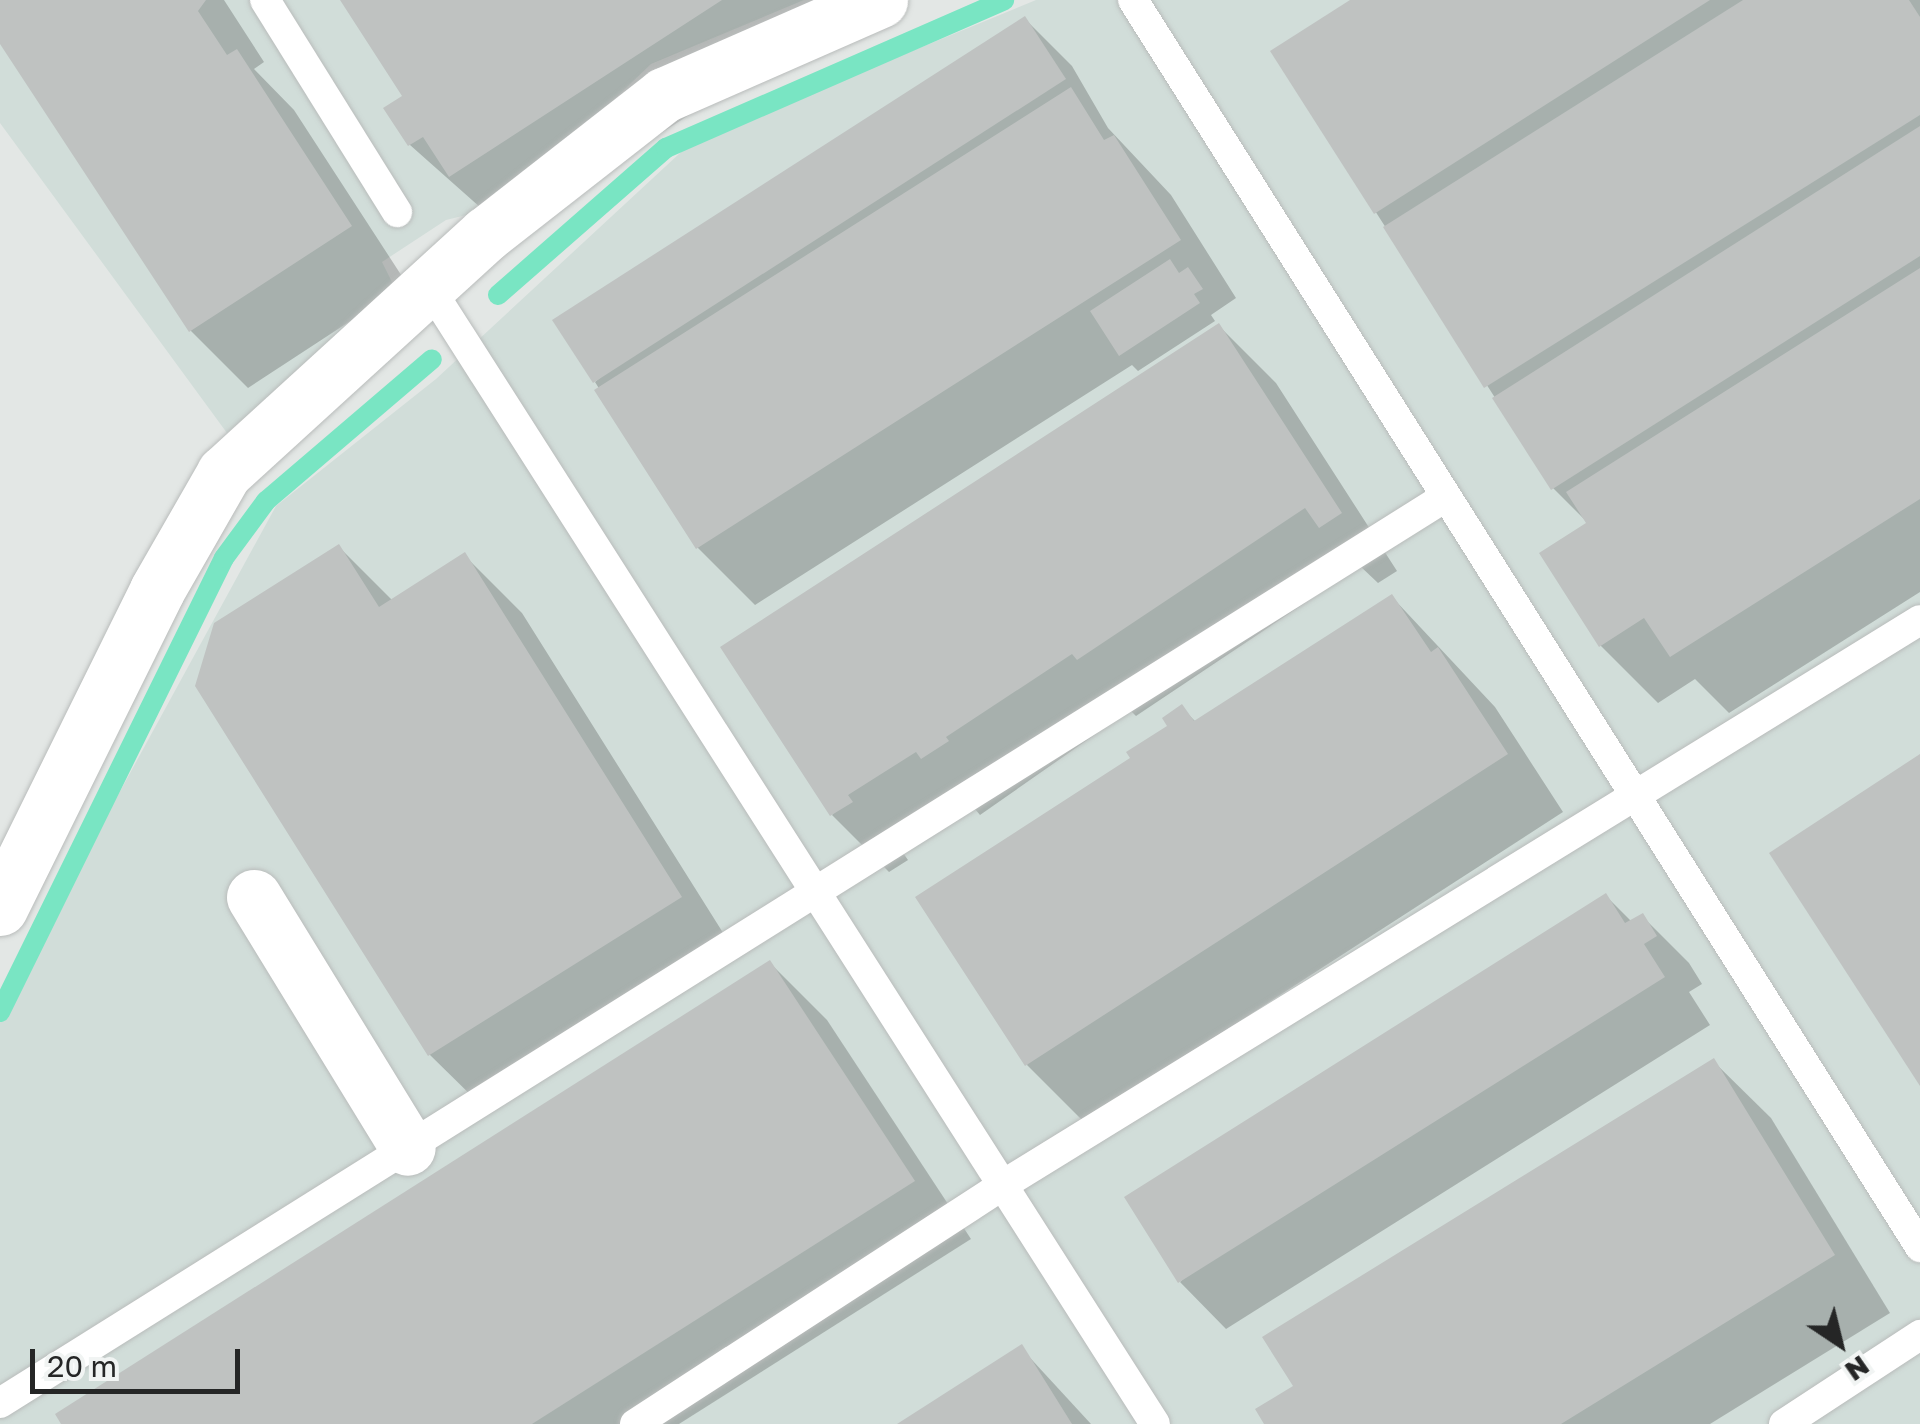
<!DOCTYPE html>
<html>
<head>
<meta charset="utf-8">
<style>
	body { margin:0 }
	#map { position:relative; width:1920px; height:1424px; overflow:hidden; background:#e3e7e5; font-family:"Golos Text",sans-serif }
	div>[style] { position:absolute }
	.built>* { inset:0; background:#d1ddd9 }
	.shadow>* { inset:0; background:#0003 }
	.stream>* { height:20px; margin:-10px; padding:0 10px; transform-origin:10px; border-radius:10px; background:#79e5c3 }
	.building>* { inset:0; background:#bfc2c1 }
	.roads { filter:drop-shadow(0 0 2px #b9bcbb) drop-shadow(0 0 2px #b9bcbb) }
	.service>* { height:30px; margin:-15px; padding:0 15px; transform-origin:15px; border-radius:15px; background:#fff }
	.minor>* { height:55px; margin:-27.5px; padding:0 27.5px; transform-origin:27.5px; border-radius:27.5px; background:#fff }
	span { translate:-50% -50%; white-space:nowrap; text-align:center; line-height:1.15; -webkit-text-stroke:8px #f1f4f3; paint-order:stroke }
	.north { position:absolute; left:1790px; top:1294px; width:100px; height:100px; -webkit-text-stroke:8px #f1f4f3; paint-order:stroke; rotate:145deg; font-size:28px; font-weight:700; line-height:40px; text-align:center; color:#252626 }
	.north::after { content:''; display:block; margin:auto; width:35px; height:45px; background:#252626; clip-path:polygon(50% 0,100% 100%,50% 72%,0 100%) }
	.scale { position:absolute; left:30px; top:1349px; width:210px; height:45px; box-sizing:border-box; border:5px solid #252626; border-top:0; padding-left:12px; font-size:30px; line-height:35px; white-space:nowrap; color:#252626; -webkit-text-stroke:8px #f1f4f3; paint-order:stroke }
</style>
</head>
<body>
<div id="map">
	<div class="built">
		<i style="clip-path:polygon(0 0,804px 0,651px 64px,503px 206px,446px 220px,382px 262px,395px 288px,227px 433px,0 123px)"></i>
		<i style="clip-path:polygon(1036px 0,1920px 0,1920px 1424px,0 1424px,0 1011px,276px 506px,436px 379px,693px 141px)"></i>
	</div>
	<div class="shadow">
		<i style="clip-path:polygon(0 0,224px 0,264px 62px,254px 69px,294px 110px,407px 284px,248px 388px,191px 331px,0 39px)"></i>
		<i style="clip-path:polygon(343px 0,867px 0,508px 232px,410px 145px,406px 97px)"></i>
		<i style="clip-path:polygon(1354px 0,1920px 0,1920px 592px,1729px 713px,1695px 679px,1658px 703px,1601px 646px,1589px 524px,1553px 488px,1273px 52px)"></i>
		<i style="clip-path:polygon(1025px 19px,1072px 66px,1108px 128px,1171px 195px,1236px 298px,1211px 315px,1215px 321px,1138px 371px,1132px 365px,755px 605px,698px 548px,595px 382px)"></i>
		<i style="clip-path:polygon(1219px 326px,1276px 383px,1397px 571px,1378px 583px,1360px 566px,1136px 716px,1130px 710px,980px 815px,974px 808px,903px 853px,908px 860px,889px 872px,832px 815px)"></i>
		<i style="clip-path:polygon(339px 547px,393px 601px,464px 555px,522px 613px,737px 955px,488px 1112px,430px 1055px,198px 685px)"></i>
		<i style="clip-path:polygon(1392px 597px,1495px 707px,1563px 812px,1084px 1122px,1027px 1065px,1134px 758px,1171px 727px,1182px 708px,1197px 723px)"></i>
		<i style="clip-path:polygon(1606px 896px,1632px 922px,1642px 916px,1689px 963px,1702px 984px,1689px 992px,1710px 1025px,1226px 1329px,1180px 1282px)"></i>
		<i style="clip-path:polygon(770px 963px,827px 1020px,971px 1239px,679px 1424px,64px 1424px)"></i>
		<i style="clip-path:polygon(1713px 1061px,1771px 1118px,1890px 1313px,1710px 1424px,1267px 1424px,1296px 1386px)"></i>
		<i style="clip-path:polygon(1021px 1348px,1091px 1424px,902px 1424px)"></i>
	</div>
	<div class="stream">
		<i style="left:498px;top:295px;width:223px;rotate:-41.2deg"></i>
		<i style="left:666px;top:148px;width:369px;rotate:-23.6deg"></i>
		<i style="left:0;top:1012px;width:506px;rotate:-63.74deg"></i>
		<i style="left:224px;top:558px;width:71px;rotate:-53.6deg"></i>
		<i style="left:266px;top:501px;width:218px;rotate:-40.5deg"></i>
	</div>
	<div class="building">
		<i style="clip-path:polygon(0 0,206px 0,198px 11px,227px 55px,237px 49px,352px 226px,189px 332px,0 44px)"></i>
		<i style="clip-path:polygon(340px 0,722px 0,449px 177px,423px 137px,408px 146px,383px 108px,402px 96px)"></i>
		<i style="clip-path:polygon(1350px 0,1710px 0,1374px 214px,1270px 51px)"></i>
		<i style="clip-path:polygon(1743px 0,1909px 0,1920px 17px,1920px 115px,1484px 388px,1383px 227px)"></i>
		<i style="clip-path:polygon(1025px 16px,1066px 79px,593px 383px,552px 320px)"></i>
		<i style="clip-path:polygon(1071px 87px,1104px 140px,1114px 135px,1181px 240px,696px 549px,594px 390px)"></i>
		<i style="clip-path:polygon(1920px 126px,1920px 256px,1551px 490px,1492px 398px)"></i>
		<i style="clip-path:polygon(1170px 259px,1179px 273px,1188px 267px,1203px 289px,1194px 294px,1200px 303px,1119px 356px,1090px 311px)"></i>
		<i style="clip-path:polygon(1920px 268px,1920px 499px,1670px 657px,1644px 618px,1599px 647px,1539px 553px,1586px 523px,1566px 492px)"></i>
		<i style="clip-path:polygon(1219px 323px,1342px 513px,1319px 528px,1305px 508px,1077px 660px,1072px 654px,946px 737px,949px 741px,921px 759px,916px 752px,848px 795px,853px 802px,830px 816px,720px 647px)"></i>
		<i style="clip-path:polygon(339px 544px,379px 607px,465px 552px,682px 897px,428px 1056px,195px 686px,214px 623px)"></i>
		<i style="clip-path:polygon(1392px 594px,1431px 652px,1438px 647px,1508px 754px,1025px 1066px,915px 897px,1130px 758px,1126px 752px,1167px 726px,1162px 718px,1182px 704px,1194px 721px)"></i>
		<i style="clip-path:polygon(1920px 754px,1920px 1086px,1769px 853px)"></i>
		<i style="clip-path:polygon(1606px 893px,1625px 923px,1643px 913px,1657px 936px,1644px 944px,1665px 977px,1178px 1283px,1124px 1197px)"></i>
		<i style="clip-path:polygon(770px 960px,915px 1181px,532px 1424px,61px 1424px,55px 1414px)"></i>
		<i style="clip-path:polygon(1714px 1058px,1835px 1255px,1561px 1424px,1264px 1424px,1255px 1409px,1293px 1386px,1262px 1337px)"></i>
		<i style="clip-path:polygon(1022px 1344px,1072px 1424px,897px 1424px)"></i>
	</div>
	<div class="roads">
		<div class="service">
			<i style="left:265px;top:0;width:250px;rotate:58.1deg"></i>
			<i style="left:1133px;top:0;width:1475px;rotate:57.74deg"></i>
			<i style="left:431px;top:290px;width:1345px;rotate:57.44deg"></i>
			<i style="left:0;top:1403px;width:1702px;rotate:-32.08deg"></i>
			<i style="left:635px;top:1424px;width:442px;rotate:-33deg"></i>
			<i style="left:1006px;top:1183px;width:1073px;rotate:-31.63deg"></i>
			<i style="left:1784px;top:1424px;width:163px;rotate:-33.2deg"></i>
		</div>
		<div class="minor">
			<i style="left:254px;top:897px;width:294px;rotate:58.5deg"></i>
			<i style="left:0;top:908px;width:355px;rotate:-63.7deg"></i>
			<i style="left:157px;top:590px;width:135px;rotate:-60.2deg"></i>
			<i style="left:224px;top:473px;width:355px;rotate:-42.4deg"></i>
			<i style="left:486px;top:234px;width:226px;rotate:-38deg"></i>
			<i style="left:664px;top:95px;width:236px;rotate:-23.7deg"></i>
		</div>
	</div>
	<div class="north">N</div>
	<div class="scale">20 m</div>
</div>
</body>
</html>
